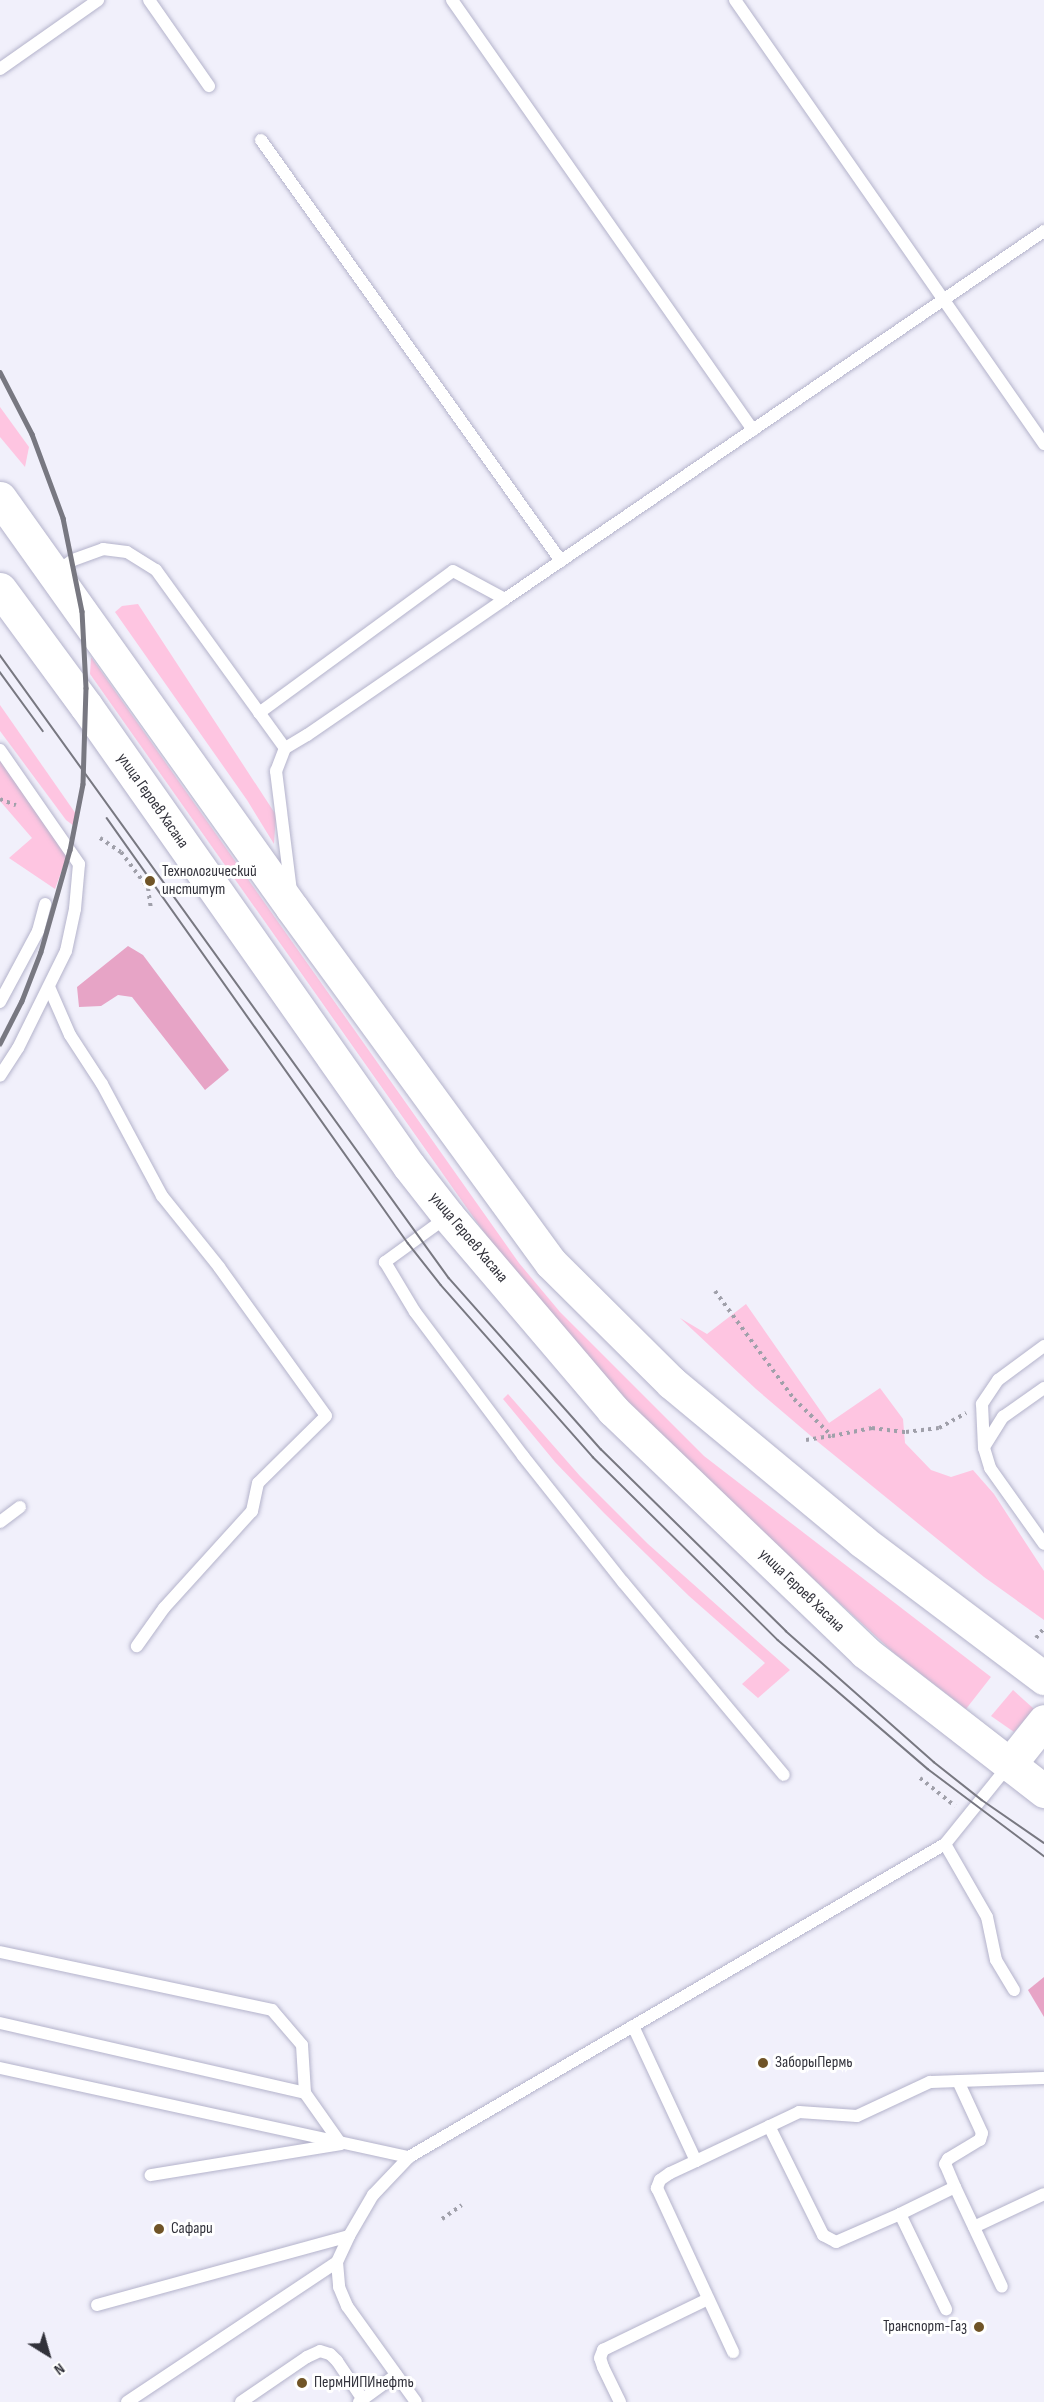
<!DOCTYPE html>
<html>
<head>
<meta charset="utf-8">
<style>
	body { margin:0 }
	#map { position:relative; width:1044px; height:2402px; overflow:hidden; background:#f1f0fb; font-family:"Sofia Sans Condensed",sans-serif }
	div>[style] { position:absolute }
	.green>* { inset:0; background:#fec5e1 }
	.forest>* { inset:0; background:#e7a4c6 }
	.path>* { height:4px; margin-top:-2px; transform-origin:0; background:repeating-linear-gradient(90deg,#a0a0aa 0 3px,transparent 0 7.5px) }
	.roads { filter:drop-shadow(0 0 2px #b4b3cb) drop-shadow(0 0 2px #b4b3cb) }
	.service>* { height:12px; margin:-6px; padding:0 6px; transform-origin:6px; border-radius:6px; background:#fff }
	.primary>* { height:33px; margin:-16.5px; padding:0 16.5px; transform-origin:16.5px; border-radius:16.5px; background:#fff }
	.tram>* { height:1.5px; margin:-0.75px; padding:0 0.75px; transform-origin:0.75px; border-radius:0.75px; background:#787881 }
	.rail>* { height:4.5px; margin:-2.25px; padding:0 2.25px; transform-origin:2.25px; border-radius:2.25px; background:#787881 }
	.dots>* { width:16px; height:16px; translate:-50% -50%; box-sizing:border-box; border:3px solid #fff; border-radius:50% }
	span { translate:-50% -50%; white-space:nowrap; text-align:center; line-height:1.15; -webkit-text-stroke:6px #fff; paint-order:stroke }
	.street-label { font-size:16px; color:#31313a }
	.poi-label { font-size:16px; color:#31313a }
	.left { translate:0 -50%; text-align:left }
	.right { translate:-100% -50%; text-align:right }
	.north { position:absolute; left:18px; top:2324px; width:60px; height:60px; -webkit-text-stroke:4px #fff; paint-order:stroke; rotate:143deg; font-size:16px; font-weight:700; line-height:24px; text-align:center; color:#31313a }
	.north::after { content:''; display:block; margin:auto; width:21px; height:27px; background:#31313a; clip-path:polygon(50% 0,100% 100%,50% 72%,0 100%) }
</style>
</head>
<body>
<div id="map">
	<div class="green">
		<i style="clip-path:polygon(0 407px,29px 447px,25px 467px,0 437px)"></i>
		<i style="clip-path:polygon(138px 604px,276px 815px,274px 844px,247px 800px,115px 612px,122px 606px)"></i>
		<i style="clip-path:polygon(91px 657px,519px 1263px,560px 1312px,704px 1456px,991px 1677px,966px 1709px,894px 1653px,666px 1443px,517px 1279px,90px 674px)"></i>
		<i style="clip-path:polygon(0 705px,76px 814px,74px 826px,66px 820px,0 731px)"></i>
		<i style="clip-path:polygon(0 760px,67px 856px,55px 889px,9px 858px,32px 838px,0 801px)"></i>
		<i style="clip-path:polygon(746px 1304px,829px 1423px,880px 1388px,903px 1419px,905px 1443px,931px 1470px,951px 1477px,973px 1470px,994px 1494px,1044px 1571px,1044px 1620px,984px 1577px,818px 1442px,756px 1389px,680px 1318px,707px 1334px)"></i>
		<i style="clip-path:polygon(508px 1394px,580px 1476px,648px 1544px,790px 1670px,758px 1698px,742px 1684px,765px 1663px,689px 1596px,604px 1513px,555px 1462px,503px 1399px)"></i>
		<i style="clip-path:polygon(1013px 1690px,1034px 1709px,1014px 1732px,991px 1716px)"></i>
	</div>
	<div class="forest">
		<i style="clip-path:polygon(128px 946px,143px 955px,229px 1070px,205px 1090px,132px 997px,118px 995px,101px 1006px,79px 1007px,77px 987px)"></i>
		<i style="clip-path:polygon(1044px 1977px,1044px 2017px,1028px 1990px)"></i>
	</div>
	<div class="path">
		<i style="left:0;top:799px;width:17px;rotate:21deg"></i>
		<i style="left:100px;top:838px;width:25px;rotate:34deg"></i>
		<i style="left:121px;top:852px;width:45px;rotate:53.1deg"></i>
		<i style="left:148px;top:888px;width:21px;rotate:82deg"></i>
		<i style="left:715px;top:1291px;width:134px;rotate:53.8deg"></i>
		<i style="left:794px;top:1399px;width:53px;rotate:44.2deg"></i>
		<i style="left:832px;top:1436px;width:41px;rotate:-11.3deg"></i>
		<i style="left:872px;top:1428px;width:34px;rotate:7deg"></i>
		<i style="left:906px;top:1432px;width:33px;rotate:-7deg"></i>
		<i style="left:939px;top:1428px;width:31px;rotate:-29deg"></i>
		<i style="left:806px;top:1440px;width:25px;rotate:-9deg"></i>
		<i style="left:1036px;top:1638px;width:13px;rotate:-51deg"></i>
		<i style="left:920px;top:1778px;width:45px;rotate:38.7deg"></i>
		<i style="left:442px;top:2219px;width:24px;rotate:-35deg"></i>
	</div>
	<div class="roads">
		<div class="service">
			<i style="left:149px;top:0;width:105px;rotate:55.1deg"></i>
			<i style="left:452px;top:0;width:525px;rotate:55.01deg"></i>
			<i style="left:735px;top:0;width:541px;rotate:55.16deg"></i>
			<i style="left:0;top:69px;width:120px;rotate:-35.1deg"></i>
			<i style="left:261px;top:140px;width:517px;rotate:54.53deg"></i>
			<i style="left:55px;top:573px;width:22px;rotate:-36deg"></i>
			<i style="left:73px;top:560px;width:32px;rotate:-20deg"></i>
			<i style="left:103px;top:549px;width:24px;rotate:7deg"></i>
			<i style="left:127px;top:552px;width:34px;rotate:32deg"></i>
			<i style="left:156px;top:570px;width:220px;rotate:54.1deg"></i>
			<i style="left:505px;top:599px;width:653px;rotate:-34.32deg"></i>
			<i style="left:259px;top:713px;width:240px;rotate:-36.2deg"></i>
			<i style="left:453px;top:571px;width:59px;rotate:28.3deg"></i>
			<i style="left:505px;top:599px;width:240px;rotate:145.5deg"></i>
			<i style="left:307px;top:735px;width:26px;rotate:149deg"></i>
			<i style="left:285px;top:748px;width:25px;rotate:111deg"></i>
			<i style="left:276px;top:771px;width:122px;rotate:82.9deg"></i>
			<i style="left:0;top:750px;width:139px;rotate:55.3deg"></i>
			<i style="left:79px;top:864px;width:45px;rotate:95.1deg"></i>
			<i style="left:75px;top:909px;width:43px;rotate:102.1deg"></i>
			<i style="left:66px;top:951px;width:108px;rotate:116.3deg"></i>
			<i style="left:18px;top:1048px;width:33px;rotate:123deg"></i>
			<i style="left:49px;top:987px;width:52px;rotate:66.4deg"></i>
			<i style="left:70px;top:1035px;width:59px;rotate:56.9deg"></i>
			<i style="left:102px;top:1084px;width:127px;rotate:61.8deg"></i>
			<i style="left:162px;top:1196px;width:91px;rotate:51.2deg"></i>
			<i style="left:219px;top:1267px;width:183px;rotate:54.3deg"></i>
			<i style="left:326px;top:1416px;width:95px;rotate:135.4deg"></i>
			<i style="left:258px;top:1483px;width:29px;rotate:102deg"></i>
			<i style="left:252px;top:1511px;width:131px;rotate:132.2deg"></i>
			<i style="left:164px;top:1608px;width:47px;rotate:125.4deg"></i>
			<i style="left:0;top:1002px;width:81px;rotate:-61.8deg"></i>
			<i style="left:38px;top:931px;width:28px;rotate:-75deg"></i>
			<i style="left:447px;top:1217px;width:77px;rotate:144deg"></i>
			<i style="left:385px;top:1262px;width:58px;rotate:59deg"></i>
			<i style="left:415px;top:1312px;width:180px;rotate:53.1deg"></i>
			<i style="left:523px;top:1456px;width:161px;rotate:51.6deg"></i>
			<i style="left:623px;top:1582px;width:251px;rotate:50.2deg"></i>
			<i style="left:1044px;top:1346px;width:57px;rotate:143.5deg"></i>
			<i style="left:998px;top:1380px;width:29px;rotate:124deg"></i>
			<i style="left:982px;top:1404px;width:44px;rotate:87.4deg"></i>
			<i style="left:984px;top:1448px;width:21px;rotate:73deg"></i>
			<i style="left:990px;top:1468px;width:93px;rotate:54.6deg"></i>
			<i style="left:984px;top:1447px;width:36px;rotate:-58deg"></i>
			<i style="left:1003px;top:1417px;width:50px;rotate:-35.3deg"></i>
			<i style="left:0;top:1522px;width:25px;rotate:-37deg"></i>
			<i style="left:945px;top:1844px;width:84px;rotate:60.1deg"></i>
			<i style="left:987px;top:1917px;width:44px;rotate:78.2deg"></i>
			<i style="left:996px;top:1960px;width:35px;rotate:59deg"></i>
			<i style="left:0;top:1952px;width:278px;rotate:12deg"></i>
			<i style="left:272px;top:2010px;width:46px;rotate:49.4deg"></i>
			<i style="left:302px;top:2045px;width:48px;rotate:86.4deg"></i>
			<i style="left:0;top:2023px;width:313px;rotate:12.9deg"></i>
			<i style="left:305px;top:2093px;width:62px;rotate:54.8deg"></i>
			<i style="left:341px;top:2144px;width:193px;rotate:170.7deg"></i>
			<i style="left:633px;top:2026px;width:149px;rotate:65deg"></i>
			<i style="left:696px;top:2161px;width:114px;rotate:-25.4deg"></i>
			<i style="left:799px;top:2112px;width:58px;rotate:3.9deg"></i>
			<i style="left:857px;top:2116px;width:81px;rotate:-25deg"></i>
			<i style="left:930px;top:2082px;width:114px;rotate:-2deg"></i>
			<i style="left:0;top:2068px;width:419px;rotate:12.3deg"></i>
			<i style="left:769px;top:2126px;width:122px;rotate:63.6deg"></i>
			<i style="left:823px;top:2235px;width:15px;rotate:28deg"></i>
			<i style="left:836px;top:2242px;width:70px;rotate:-23.6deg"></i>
			<i style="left:900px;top:2214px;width:106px;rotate:64.2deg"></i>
			<i style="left:696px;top:2161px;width:29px;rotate:155deg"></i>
			<i style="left:670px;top:2173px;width:12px;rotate:145deg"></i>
			<i style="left:660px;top:2180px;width:9px;rotate:111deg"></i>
			<i style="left:657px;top:2188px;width:181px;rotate:65.1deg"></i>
			<i style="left:955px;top:2187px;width:25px;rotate:-113deg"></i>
			<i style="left:945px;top:2164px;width:6px;rotate:-59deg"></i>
			<i style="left:948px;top:2159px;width:37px;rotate:-31deg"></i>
			<i style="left:980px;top:2140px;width:7px;rotate:-74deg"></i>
			<i style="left:982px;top:2133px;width:57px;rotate:-114.8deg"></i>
			<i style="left:900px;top:2214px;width:61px;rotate:-26.1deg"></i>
			<i style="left:955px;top:2187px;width:110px;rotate:64.8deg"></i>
			<i style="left:974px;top:2227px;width:77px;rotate:-25.2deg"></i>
			<i style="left:337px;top:2262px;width:25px;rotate:85deg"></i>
			<i style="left:339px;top:2287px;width:21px;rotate:67deg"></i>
			<i style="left:347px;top:2306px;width:118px;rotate:54.3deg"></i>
			<i style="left:97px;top:2305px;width:261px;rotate:-15.3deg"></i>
			<i style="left:127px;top:2402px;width:252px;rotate:-33.7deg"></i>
			<i style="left:337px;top:2262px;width:29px;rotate:-65deg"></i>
			<i style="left:349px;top:2236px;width:48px;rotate:-59.7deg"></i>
			<i style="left:373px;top:2195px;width:52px;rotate:-46.5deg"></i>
			<i style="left:409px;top:2157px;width:621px;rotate:-30.28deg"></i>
			<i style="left:945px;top:1844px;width:102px;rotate:-51deg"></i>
			<i style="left:241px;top:2402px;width:80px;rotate:-34.3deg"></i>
			<i style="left:307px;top:2357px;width:14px;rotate:-25deg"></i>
			<i style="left:320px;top:2351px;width:10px;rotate:17deg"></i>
			<i style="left:330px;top:2354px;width:10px;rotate:45deg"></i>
			<i style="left:337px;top:2361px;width:45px;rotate:56deg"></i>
			<i style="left:359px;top:2402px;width:46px;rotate:-36.1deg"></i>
			<i style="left:620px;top:2402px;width:39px;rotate:-116deg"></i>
			<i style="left:603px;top:2367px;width:9px;rotate:-108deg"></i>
			<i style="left:600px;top:2358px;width:9px;rotate:-69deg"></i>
			<i style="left:603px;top:2350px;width:117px;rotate:-25.9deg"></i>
		</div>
		<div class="primary">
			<i style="left:0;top:498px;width:503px;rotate:54.54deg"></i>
			<i style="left:292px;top:908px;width:439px;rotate:53.9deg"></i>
			<i style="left:551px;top:1263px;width:170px;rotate:44.8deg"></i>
			<i style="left:672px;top:1383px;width:247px;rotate:39.7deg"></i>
			<i style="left:862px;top:1541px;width:228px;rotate:37deg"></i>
			<i style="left:0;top:589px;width:145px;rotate:53.7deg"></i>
			<i style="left:86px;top:706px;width:562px;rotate:54.92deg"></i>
			<i style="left:409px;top:1166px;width:63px;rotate:52deg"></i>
			<i style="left:448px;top:1216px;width:255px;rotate:49.6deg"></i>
			<i style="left:613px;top:1410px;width:349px;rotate:43.8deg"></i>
			<i style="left:865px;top:1652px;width:227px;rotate:37.8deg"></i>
			<i style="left:1009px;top:1765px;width:56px;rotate:-51.5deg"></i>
		</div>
	</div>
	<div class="tram">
		<i style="left:0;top:655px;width:768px;rotate:54.22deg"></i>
		<i style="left:449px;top:1278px;width:229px;rotate:48.4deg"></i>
		<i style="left:601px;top:1449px;width:260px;rotate:44.5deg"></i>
		<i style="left:786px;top:1631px;width:198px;rotate:41.5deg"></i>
		<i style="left:934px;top:1762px;width:61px;rotate:38.4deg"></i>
		<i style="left:982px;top:1800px;width:75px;rotate:34.7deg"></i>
		<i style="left:0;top:672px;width:73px;rotate:53.9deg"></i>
		<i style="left:107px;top:818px;width:521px;rotate:54.69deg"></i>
		<i style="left:408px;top:1243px;width:53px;rotate:51.8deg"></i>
		<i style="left:441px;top:1285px;width:230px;rotate:48.5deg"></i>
		<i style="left:593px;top:1457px;width:260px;rotate:44.7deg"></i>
		<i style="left:778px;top:1640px;width:198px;rotate:40.7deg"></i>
		<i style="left:928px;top:1769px;width:145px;rotate:36.9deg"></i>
	</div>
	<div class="rail">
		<i style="left:0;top:372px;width:70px;rotate:62.7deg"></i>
		<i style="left:32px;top:434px;width:90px;rotate:69.7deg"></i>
		<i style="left:63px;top:518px;width:95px;rotate:78.5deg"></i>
		<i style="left:82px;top:611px;width:77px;rotate:87deg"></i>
		<i style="left:86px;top:688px;width:96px;rotate:91.8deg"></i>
		<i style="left:83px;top:784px;width:67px;rotate:101.1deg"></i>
		<i style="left:70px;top:850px;width:106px;rotate:105.9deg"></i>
		<i style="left:41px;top:952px;width:53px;rotate:111.2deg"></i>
		<i style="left:22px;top:1001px;width:48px;rotate:117.1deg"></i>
	</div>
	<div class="dots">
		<i style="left:150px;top:881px;background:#705427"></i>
		<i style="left:763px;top:2063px;background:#705427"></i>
		<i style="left:159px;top:2229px;background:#705427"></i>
		<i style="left:979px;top:2327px;background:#705427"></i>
		<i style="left:302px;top:2383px;background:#705427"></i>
	</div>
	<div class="street-label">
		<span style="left:152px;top:801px;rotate:55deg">улица Героев Хасана</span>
		<span style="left:468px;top:1238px;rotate:50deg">улица Героев Хасана</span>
		<span style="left:801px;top:1591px;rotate:44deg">улица Героев Хасана</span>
	</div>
	<div class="poi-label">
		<span class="left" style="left:162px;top:881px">Технологический<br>институт</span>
		<span class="left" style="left:775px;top:2063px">ЗаборыПермь</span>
		<span class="left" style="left:171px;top:2229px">Сафари</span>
		<span class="right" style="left:967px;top:2327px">Транспорт-Газ</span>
		<span class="left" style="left:314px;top:2383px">ПермНИПИнефть</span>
	</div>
	<div class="north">N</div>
</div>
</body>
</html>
